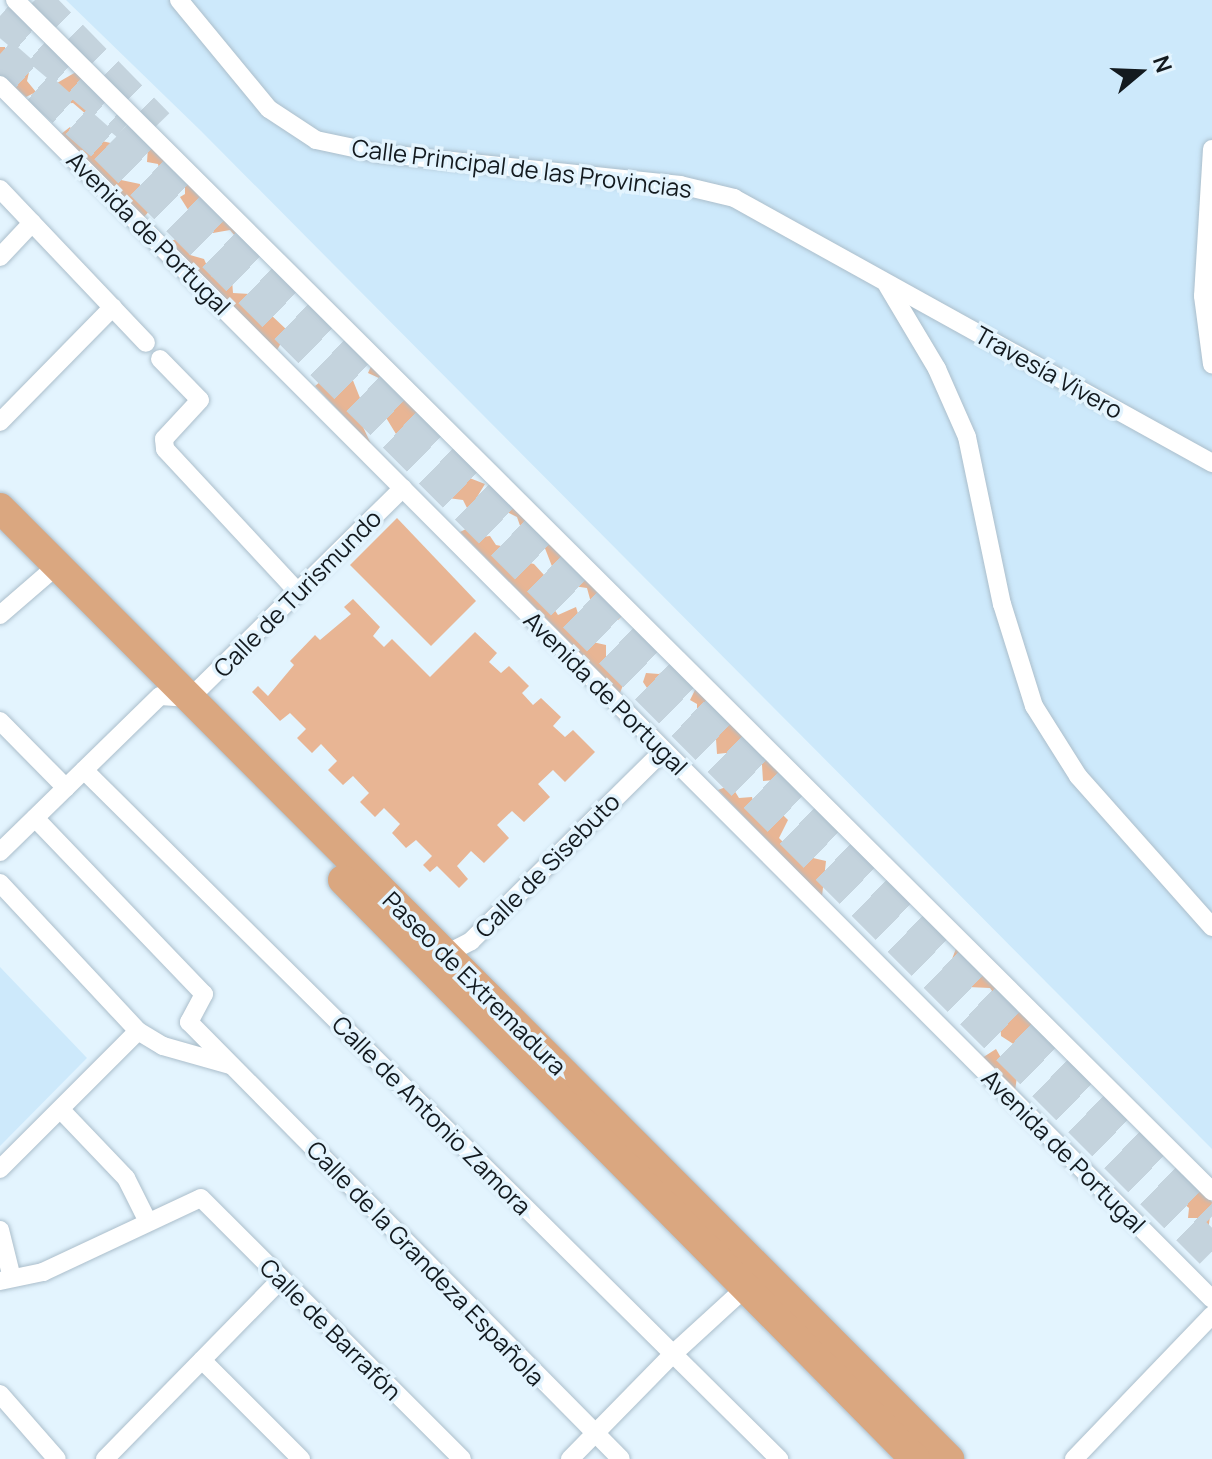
<!DOCTYPE html>
<html>
<head>
<meta charset="utf-8">
<style>
	body { margin:0 }
	#map { position:relative; width:1212px; height:1459px; overflow:hidden; background:#e3f4fe; font-family:Manrope,sans-serif }
	div>[style] { position:absolute }
	.built>* { inset:0; background:#cde9fb }
	.green>* { inset:0; background:#e8b594 }
	.motorway-tunnel>* { height:34px; margin-top:-17px; transform-origin:0; background:repeating-linear-gradient(90deg,#c4d3dd 0 34px,transparent 0 51px) }
	.roads { filter:drop-shadow(0 0 2px #abbecb) drop-shadow(0 0 2px #abbecb) }
	.minor>* { height:18px; margin:-9px; padding:0 9px; transform-origin:9px; border-radius:9px; background:#fff }
	.primary>* { height:30px; margin:-15px; padding:0 15px; transform-origin:15px; border-radius:15px; background:#daa780 }
	span { translate:-50% -50%; white-space:nowrap; text-align:center; line-height:1.15; -webkit-text-stroke:7px #e3f4fe; paint-order:stroke }
	.street-label { font-size:24px; color:#131a1f }
	.north { position:absolute; left:1100px; top:32px; width:80px; height:80px; -webkit-text-stroke:6px #e3f4fe; paint-order:stroke; rotate:71deg; font-size:22px; font-weight:700; line-height:32px; text-align:center; color:#131a1f }
	.north::after { content:''; display:block; margin:auto; width:28px; height:36px; background:#131a1f; clip-path:polygon(50% 0,100% 100%,50% 72%,0 100%) }
</style>
</head>
<body>
<div id="map">
	<div class="built">
		<i style="clip-path:polygon(66px 0,1212px 0,1212px 1149px,201px 131px)"></i>
		<i style="clip-path:polygon(0 967px,87px 1058px,0 1146px)"></i>
	</div>
	<div class="green">
		<i style="clip-path:polygon(0 47px,5px 47px,6px 57px,20px 59px,30px 68px,27px 81px,36px 92px,26px 97px,0 74px)"></i>
		<i style="clip-path:polygon(76px 72px,84px 77px,82px 86px,96px 92px,82px 99px,89px 110px,87px 115px,73px 103px,59px 104px,63px 97px,57px 83px)"></i>
		<i style="clip-path:polygon(136px 124px,250px 245px,245px 248px,230px 230px,213px 233px,205px 214px,192px 216px,180px 197px,185px 194px,185px 182px,162px 181px,158px 164px,147px 162px,148px 147px,130px 137px)"></i>
		<i style="clip-path:polygon(70px 127px,74px 133px,89px 129px,93px 139px,115px 144px,116px 161px,127px 166px,121px 180px,140px 184px,139px 197px,151px 209px,144px 217px,61px 134px)"></i>
		<i style="clip-path:polygon(183px 236px,190px 255px,204px 259px,212px 277px,232px 280px,233px 293px,250px 294px,262px 282px,277px 298px,270px 314px,288px 331px,277px 350px,169px 242px)"></i>
		<i style="clip-path:polygon(373px 362px,433px 427px,429px 434px,419px 429px,396px 434px,385px 416px,394px 410px,392px 399px,378px 394px,379px 378px,368px 373px)"></i>
		<i style="clip-path:polygon(326px 377px,333px 383px,352px 378px,360px 398px,356px 412px,365px 416px,363px 427px,371px 444px,315px 386px)"></i>
		<i style="clip-path:polygon(467px 477px,485px 484px,477px 497px,483px 511px,473px 503px,467px 508px,463px 500px,448px 498px,450px 487px,459px 487px,460px 478px)"></i>
		<i style="clip-path:polygon(511px 500px,622px 616px,618px 620px,605px 609px,593px 610px,587px 588px,573px 586px,564px 570px,553px 569px,541px 538px,524px 537px,517px 517px,505px 511px)"></i>
		<i style="clip-path:polygon(397px 518px,476px 601px,431px 646px,350px 565px)"></i>
		<i style="clip-path:polygon(472px 526px,474px 538px,490px 536px,496px 545px,512px 548px,517px 560px,534px 564px,544px 575px,542px 591px,552px 597px,550px 603px,558px 615px,576px 607px,579px 617px,594px 627px,588px 641px,606px 645px,606px 656px,616px 657px,625px 680px,620px 693px,460px 532px)"></i>
		<i style="clip-path:polygon(353px 599px,380px 627px,373px 636px,384px 647px,392px 639px,430px 677px,475px 632px,497px 653px,489px 662px,501px 673px,509px 666px,529px 686px,522px 693px,533px 705px,541px 698px,561px 717px,553px 726px,565px 737px,573px 730px,595px 752px,565px 782px,553px 770px,538px 784px,550px 797px,524px 822px,512px 811px,497px 825px,509px 838px,484px 863px,471px 851px,457px 866px,468px 879px,459px 888px,437px 866px,430px 872px,423px 865px,432px 856px,416px 840px,406px 848px,392px 833px,400px 824px,384px 808px,375px 817px,360px 802px,369px 793px,353px 776px,343px 785px,328px 770px,337px 761px,321px 744px,312px 753px,297px 738px,306px 729px,290px 713px,280px 721px,252px 692px,258px 686px,268px 696px,294px 665px,290px 661px,315px 635px,320px 640px,351px 614px,344px 607px)"></i>
		<i style="clip-path:polygon(670px 666px,674px 675px,670px 683px,683px 691px,668px 696px,673px 708px,667px 713px,658px 697px,642px 698px,649px 691px,643px 682px,646px 673px,659px 674px)"></i>
		<i style="clip-path:polygon(697px 686px,792px 786px,788px 792px,775px 780px,763px 781px,762px 765px,755px 761px,744px 768px,734px 752px,717px 754px,716px 739px,707px 730px,709px 718px,697px 712px,697px 704px,690px 700px)"></i>
		<i style="clip-path:polygon(731px 785px,739px 798px,752px 797px,755px 811px,766px 812px,773px 805px,788px 820px,779px 838px,786px 845px,798px 843px,810px 831px,822px 842px,813px 858px,826px 861px,822px 896px,718px 790px)"></i>
		<i style="clip-path:polygon(957px 946px,1054px 1045px,1038px 1054px,1028px 1042px,1018px 1047px,1001px 1036px,1000px 1021px,990px 1012px,995px 995px,990px 988px,968px 987px,960px 965px,952px 959px)"></i>
		<i style="clip-path:polygon(996px 1049px,1004px 1063px,1019px 1062px,1015px 1091px,982px 1058px)"></i>
		<i style="clip-path:polygon(1193px 1182px,1212px 1202px,1208px 1231px,1202px 1218px,1188px 1218px,1189px 1208px,1183px 1203px)"></i>
	</div>
	<div class="motorway-tunnel">
		<i style="left:35px;top:0;width:175px;rotate:45.7deg"></i>
		<i style="left:0;top:16px;width:167px;rotate:40.2deg"></i>
		<i style="left:128px;top:124px;width:1539px;rotate:45.21deg"></i>
		<i style="left:0;top:54px;width:141px;rotate:41.3deg"></i>
		<i style="left:106px;top:147px;width:1563px;rotate:44.97deg"></i>
	</div>
	<div class="roads">
		<div class="minor">
			<i style="left:15px;top:0;width:1689px;rotate:44.86deg"></i>
			<i style="left:179px;top:0;width:141px;rotate:50.5deg"></i>
			<i style="left:269px;top:109px;width:56px;rotate:33.4deg"></i>
			<i style="left:316px;top:140px;width:62px;rotate:12deg"></i>
			<i style="left:377px;top:153px;width:305px;rotate:6deg"></i>
			<i style="left:680px;top:185px;width:56px;rotate:13.5deg"></i>
			<i style="left:734px;top:198px;width:547px;rotate:29deg"></i>
			<i style="left:0;top:85px;width:1715px;rotate:45.05deg"></i>
			<i style="left:1212px;top:149px;width:147px;rotate:93.5deg"></i>
			<i style="left:1203px;top:296px;width:69px;rotate:82.5deg"></i>
			<i style="left:0;top:189px;width:212px;rotate:46.5deg"></i>
			<i style="left:0;top:257px;width:47px;rotate:-46.7deg"></i>
			<i style="left:887px;top:285px;width:98px;rotate:59.2deg"></i>
			<i style="left:937px;top:369px;width:74px;rotate:66.2deg"></i>
			<i style="left:967px;top:437px;width:171px;rotate:78.2deg"></i>
			<i style="left:1002px;top:604px;width:107px;rotate:72.6deg"></i>
			<i style="left:1034px;top:706px;width:83px;rotate:57.8deg"></i>
			<i style="left:1078px;top:776px;width:202px;rotate:48.4deg"></i>
			<i style="left:160px;top:359px;width:57px;rotate:45.7deg"></i>
			<i style="left:200px;top:400px;width:53px;rotate:132.7deg"></i>
			<i style="left:164px;top:439px;width:10px;rotate:84deg"></i>
			<i style="left:165px;top:449px;width:195px;rotate:47.1deg"></i>
			<i style="left:0;top:422px;width:161px;rotate:-45.5deg"></i>
			<i style="left:0;top:615px;width:77px;rotate:-40.8deg"></i>
			<i style="left:0;top:721px;width:94px;rotate:45.4deg"></i>
			<i style="left:84px;top:770px;width:979px;rotate:44.75deg"></i>
			<i style="left:35px;top:818px;width:244px;rotate:46.2deg"></i>
			<i style="left:204px;top:994px;width:32px;rotate:118deg"></i>
			<i style="left:189px;top:1022px;width:614px;rotate:45.33deg"></i>
			<i style="left:0;top:852px;width:223px;rotate:-44.3deg"></i>
			<i style="left:160px;top:696px;width:30px;rotate:4deg"></i>
			<i style="left:190px;top:698px;width:299px;rotate:-44.6deg"></i>
			<i style="left:0;top:883px;width:202px;rotate:47deg"></i>
			<i style="left:138px;top:1031px;width:29px;rotate:31deg"></i>
			<i style="left:163px;top:1046px;width:70px;rotate:15.8deg"></i>
			<i style="left:440px;top:957px;width:35px;rotate:-27deg"></i>
			<i style="left:471px;top:941px;width:270px;rotate:-44.7deg"></i>
			<i style="left:61px;top:1110px;width:94px;rotate:46.3deg"></i>
			<i style="left:126px;top:1178px;width:49px;rotate:63.4deg"></i>
			<i style="left:0;top:1169px;width:195px;rotate:-45deg"></i>
			<i style="left:0;top:1230px;width:49px;rotate:76deg"></i>
			<i style="left:0;top:1281px;width:44px;rotate:-11.8deg"></i>
			<i style="left:43px;top:1272px;width:174px;rotate:-25.1deg"></i>
			<i style="left:201px;top:1198px;width:369px;rotate:45deg"></i>
			<i style="left:202px;top:1360px;width:140px;rotate:45deg"></i>
			<i style="left:0;top:1394px;width:86px;rotate:48.8deg"></i>
			<i style="left:105px;top:1459px;width:250px;rotate:-45.6deg"></i>
			<i style="left:570px;top:1459px;width:147px;rotate:-45.6deg"></i>
			<i style="left:673px;top:1354px;width:98px;rotate:-42.5deg"></i>
			<i style="left:745px;top:1288px;width:9px;rotate:-13deg"></i>
			<i style="left:1074px;top:1459px;width:199px;rotate:-46.2deg"></i>
		</div>
		<div class="primary">
			<i style="left:0;top:508px;width:1344px;rotate:45.06deg"></i>
			<i style="left:343px;top:880px;width:814px;rotate:45.35deg"></i>
		</div>
	</div>
	<div class="street-label">
		<span style="left:522px;top:168px;rotate:7deg">Calle Principal de las Provincias</span>
		<span style="left:149px;top:233px;rotate:45deg">Avenida de Portugal</span>
		<span style="left:1049px;top:372px;rotate:29deg">Travesía Vivero</span>
		<span style="left:297px;top:593px;rotate:-45deg">Calle de Turismundo</span>
		<span style="left:606px;top:693px;rotate:45deg">Avenida de Portugal</span>
		<span style="left:547px;top:865px;rotate:-45deg">Calle de Sisebuto</span>
		<span style="left:475px;top:983px;rotate:45deg">Paseo de Extremadura</span>
		<span style="left:432px;top:1115px;rotate:45deg">Calle de Antonio Zamora</span>
		<span style="left:1064px;top:1151px;rotate:45deg">Avenida de Portugal</span>
		<span style="left:426px;top:1263px;rotate:46deg">Calle de la Grandeza Española</span>
		<span style="left:331px;top:1329px;rotate:45deg">Calle de Barrafón</span>
	</div>
	<div class="north">N</div>
</div>
</body>
</html>
